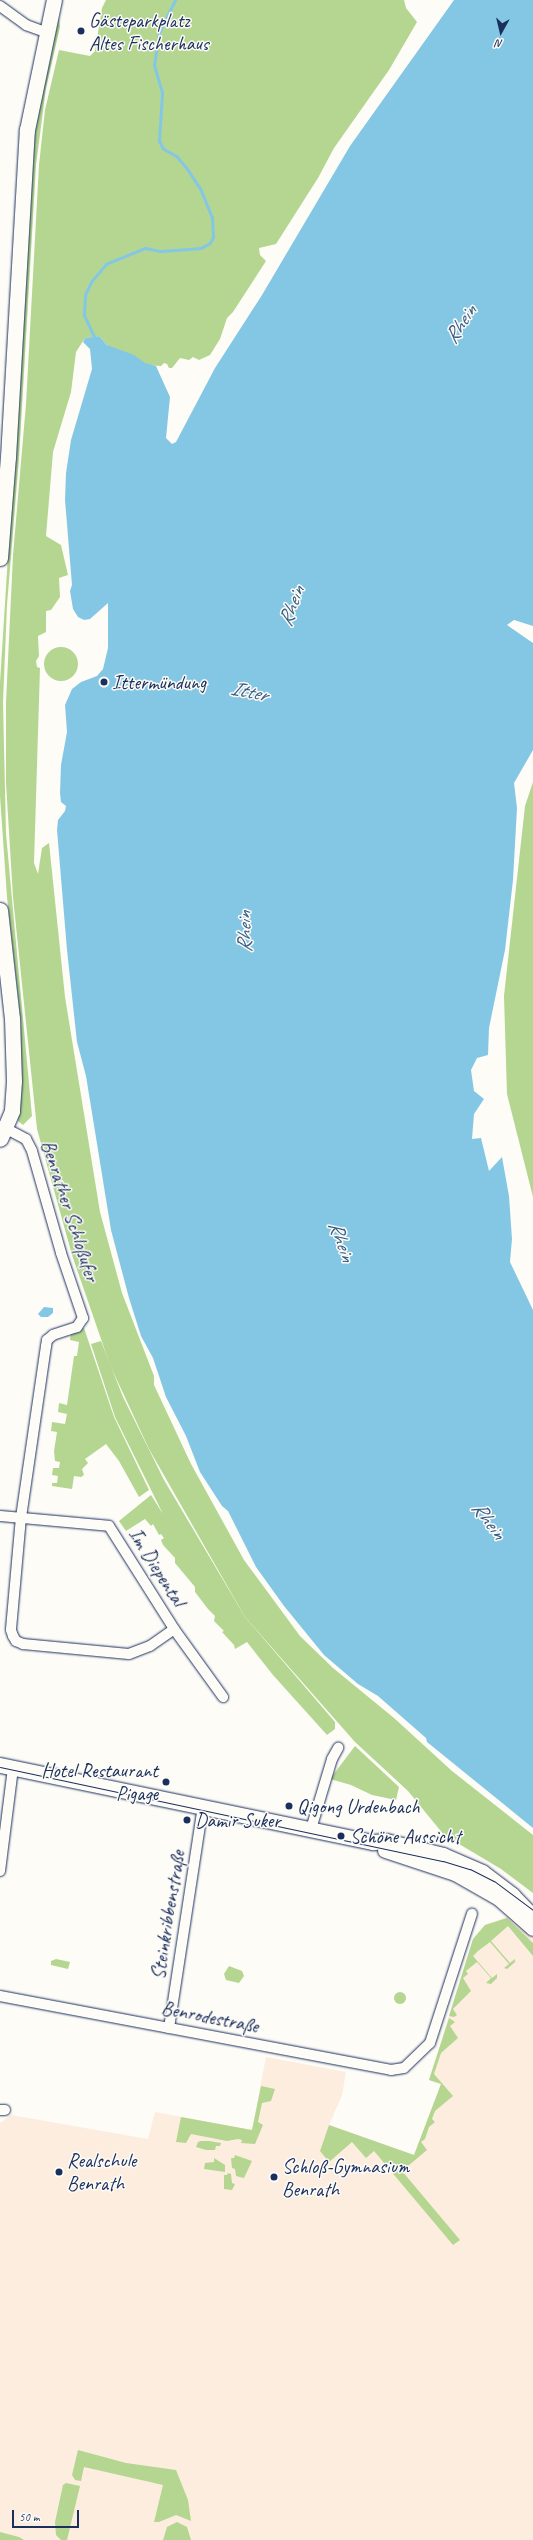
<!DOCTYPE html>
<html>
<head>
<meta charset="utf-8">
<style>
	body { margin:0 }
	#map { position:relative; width:533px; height:2540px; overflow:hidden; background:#fdfcf7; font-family:Caveat,sans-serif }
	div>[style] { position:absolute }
	.built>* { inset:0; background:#fceddf }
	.green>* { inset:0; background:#b4d690 }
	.round { border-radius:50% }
	.water>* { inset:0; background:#84c7e5 }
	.stream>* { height:2.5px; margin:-1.25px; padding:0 1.25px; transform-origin:1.25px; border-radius:1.25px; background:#84c7e5 }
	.roads { filter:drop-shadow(0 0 1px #1b2f5e) drop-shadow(0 0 1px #1b2f5e) }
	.street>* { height:10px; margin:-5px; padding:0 5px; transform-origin:5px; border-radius:5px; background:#fdfcf7 }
	.secondary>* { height:15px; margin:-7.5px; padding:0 7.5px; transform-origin:7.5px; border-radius:7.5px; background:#fdfcf7 }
	.tram>* { height:1px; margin:-0.5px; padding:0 0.5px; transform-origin:0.5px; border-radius:0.5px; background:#1b2f5e }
	.dots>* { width:11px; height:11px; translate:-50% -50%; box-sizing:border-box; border:2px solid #fdfcf7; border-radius:50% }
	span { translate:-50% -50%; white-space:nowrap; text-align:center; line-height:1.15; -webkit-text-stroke:3px #fdfcf7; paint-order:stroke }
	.poi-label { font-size:20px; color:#1b2f5e }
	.left { translate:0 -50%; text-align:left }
	.right { translate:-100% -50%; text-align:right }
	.street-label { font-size:20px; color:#1b2f5e }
	.water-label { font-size:21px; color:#3a5d86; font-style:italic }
	.north { position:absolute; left:481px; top:12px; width:40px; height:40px; -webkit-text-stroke:3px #fdfcf7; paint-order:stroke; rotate:188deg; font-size:11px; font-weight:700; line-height:16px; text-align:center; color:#1b2f5e }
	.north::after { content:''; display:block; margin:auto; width:14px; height:18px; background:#1b2f5e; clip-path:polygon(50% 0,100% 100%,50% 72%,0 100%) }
	.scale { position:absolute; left:12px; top:2510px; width:67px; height:18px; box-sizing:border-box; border:2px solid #1b2f5e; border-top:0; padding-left:5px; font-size:12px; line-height:14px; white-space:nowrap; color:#1b2f5e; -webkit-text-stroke:3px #fdfcf7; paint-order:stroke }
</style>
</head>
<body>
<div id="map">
	<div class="built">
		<i style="clip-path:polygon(510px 1916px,533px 1934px,533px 2540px,0 2540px,0 2123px,11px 2115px,148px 2139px,155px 2112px,252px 2130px,266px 2057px,346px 2072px,342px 2095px,329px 2125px,414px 2155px,441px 2084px,429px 2080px,473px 1939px,485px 1925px)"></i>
	</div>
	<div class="green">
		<i style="clip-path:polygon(106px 0,404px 0,406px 8px,417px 22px,389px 70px,334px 148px,318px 178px,276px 244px,259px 248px,260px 255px,266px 261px,233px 312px,227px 318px,220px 339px,210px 355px,199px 360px,193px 357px,189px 360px,180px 358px,172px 368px,169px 368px,167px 364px,164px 363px,161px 366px,143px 365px,107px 345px,99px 336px,85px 338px,76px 352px,71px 392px,53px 452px,46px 536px,61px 545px,68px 575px,59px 578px,60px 597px,51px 610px,46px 611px,46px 632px,38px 636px,39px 656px,36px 661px,37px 667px,40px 668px,34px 863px,38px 874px,42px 848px,49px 843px,65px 997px,100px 1212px,122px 1293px,154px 1376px,154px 1385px,191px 1464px,244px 1560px,300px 1636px,333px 1668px,394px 1718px,452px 1771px,533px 1835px,533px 1893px,501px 1869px,444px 1835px,408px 1791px,355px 1742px,245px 1617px,149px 1449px,110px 1365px,72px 1255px,37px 1129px,13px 897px,6px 783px,6px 702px,13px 555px,26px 404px,39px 165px,45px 110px,59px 50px,90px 56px,95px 51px,102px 8px)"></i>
		<i style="clip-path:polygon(59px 17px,60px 27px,46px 88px,36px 165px,19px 458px,7px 605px,3px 702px,6px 834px,32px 1116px,23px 1125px,18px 1121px,21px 1024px,7px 897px,0 796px,0 683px,35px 124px)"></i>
		<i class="round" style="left:44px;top:647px;width:34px;height:34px"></i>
		<i style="clip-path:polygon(533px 782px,533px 1197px,507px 1094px,504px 996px,525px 806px)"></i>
		<i style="clip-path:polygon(84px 1328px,114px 1417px,149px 1490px,139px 1497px,119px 1461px,106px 1444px,85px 1459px,88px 1463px,82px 1469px,84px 1475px,81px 1477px,74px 1476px,72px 1489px,52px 1486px,52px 1483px,57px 1483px,58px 1476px,52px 1475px,53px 1468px,59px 1468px,60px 1462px,55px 1461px,54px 1451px,57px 1432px,51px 1431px,52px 1422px,65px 1424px,67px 1414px,58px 1412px,59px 1403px,67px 1405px,74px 1356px,77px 1356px,79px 1342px,70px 1340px,71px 1332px)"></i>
		<i style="clip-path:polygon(101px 1341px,123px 1397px,164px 1480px,245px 1617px,335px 1722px,335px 1729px,327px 1735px,273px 1675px,247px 1642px,235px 1649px,234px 1645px,222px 1632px,224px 1631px,214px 1621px,215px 1616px,208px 1609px,195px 1592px,195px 1587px,175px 1563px,175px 1558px,163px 1545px,161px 1540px,164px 1538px,161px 1534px,159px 1535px,153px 1524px,151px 1526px,145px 1519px,126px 1531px,119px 1521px,151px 1495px,163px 1514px,115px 1417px,91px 1344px)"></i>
		<i style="clip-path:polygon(355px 1746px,399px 1787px,396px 1800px,372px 1795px,351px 1785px,330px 1779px)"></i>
		<i style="clip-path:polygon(507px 1918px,533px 1943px,533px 1956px,508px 1926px,491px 1941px,510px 1963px,515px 1959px,515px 1962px,507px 1969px,504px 1968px,509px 1964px,490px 1942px,478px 1951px,473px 1956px,492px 1978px,497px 1974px,497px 1978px,491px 1984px,486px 1983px,491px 1978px,477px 1962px,466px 1971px,468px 1974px,463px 1978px,471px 1991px,453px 2009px,457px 2015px,454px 2017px,449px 2016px,473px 1939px,485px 1925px)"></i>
		<i style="clip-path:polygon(56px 1959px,70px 1962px,68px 1969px,51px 1965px,51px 1961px)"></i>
		<i style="clip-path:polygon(229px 1966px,242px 1971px,244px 1976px,239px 1983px,226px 1980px,224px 1974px)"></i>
		<i class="round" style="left:394px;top:1992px;width:12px;height:12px"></i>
		<i style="clip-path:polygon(449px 2018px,455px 2022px,450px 2026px,458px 2038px,441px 2053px,434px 2074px,453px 2096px,435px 2111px,432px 2119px,435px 2122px,429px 2127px,425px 2139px,421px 2142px,427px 2150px,402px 2171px,460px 2240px,453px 2245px,374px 2151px,366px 2158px,352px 2142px,329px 2162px,320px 2151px,329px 2125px,414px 2155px,441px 2084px,429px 2080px)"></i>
		<i style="clip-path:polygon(261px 2086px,275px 2089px,271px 2101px,262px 2103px,258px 2122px,263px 2125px,255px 2144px,241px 2143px,242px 2140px,238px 2139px,227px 2141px,191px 2134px,186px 2143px,176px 2142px,181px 2117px,252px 2130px)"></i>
		<i style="clip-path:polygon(201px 2141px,209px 2141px,221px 2143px,220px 2146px,216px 2146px,215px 2150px,206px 2150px,196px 2147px,198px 2142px)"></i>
		<i style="clip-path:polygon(235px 2155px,252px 2161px,244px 2178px,236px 2176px,235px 2169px,232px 2168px,231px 2158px,234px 2158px)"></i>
		<i style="clip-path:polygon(214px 2158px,225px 2165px,225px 2172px,204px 2169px,205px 2163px,214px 2162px)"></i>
		<i style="clip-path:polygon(228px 2173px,231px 2174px,232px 2183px,235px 2184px,232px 2190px,224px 2189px,224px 2175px,227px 2175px)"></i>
		<i style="clip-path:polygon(78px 2450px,126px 2463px,176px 2470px,188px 2500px,191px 2521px,176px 2515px,159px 2522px,154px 2522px,163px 2485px,84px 2467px,81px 2481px,75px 2480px,72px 2475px)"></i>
		<i style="clip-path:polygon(66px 2483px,80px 2486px,67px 2540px,61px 2540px,56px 2535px,55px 2522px,63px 2485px)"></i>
		<i style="clip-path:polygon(177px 2522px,187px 2527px,191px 2540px,163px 2540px,167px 2527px)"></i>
		<i style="clip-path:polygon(0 2532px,19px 2537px,24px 2540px,0 2540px)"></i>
	</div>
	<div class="water">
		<i style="clip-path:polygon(454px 0,533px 0,533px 626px,514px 620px,507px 625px,533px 643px,533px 750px,514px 783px,517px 808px,513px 880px,505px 950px,489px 1028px,488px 1055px,477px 1058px,471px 1070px,474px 1091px,484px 1099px,474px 1114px,472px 1139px,481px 1138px,489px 1171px,502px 1157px,509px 1196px,512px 1239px,510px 1262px,533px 1310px,533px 1828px,427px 1742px,426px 1738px,378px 1696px,358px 1684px,324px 1655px,284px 1606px,256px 1567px,228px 1511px,222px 1506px,200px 1472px,186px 1436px,166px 1397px,153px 1358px,141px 1336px,129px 1298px,111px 1230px,86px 1076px,77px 1042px,67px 950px,57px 830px,58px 820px,65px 811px,66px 806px,61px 802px,60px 793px,61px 765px,67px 732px,65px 705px,72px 689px,81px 682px,97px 676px,103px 669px,108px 648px,108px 603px,90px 619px,84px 620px,78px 617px,73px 609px,70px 591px,72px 585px,65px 500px,66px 473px,71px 440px,92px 369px,90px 349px,83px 342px,85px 338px,99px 336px,107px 345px,134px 355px,145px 363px,156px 366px,170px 397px,166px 438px,172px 444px,176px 442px,215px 368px,262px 295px,350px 146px)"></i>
		<i style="clip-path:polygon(44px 1307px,53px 1308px,53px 1313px,48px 1317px,41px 1317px,38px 1314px)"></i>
	</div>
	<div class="stream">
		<i style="left:95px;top:339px;width:26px;rotate:-115deg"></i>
		<i style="left:84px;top:315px;width:20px;rotate:-87deg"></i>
		<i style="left:85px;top:295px;width:14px;rotate:-65deg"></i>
		<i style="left:91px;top:282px;width:23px;rotate:-50deg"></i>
		<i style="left:106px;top:264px;width:42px;rotate:-22.3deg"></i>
		<i style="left:145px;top:248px;width:16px;rotate:11deg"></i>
		<i style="left:161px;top:251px;width:40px;rotate:-4.3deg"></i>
		<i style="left:201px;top:248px;width:10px;rotate:-29deg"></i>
		<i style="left:210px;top:243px;width:7px;rotate:-63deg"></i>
		<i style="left:213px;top:237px;width:19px;rotate:-93deg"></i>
		<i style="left:212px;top:218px;width:31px;rotate:-112deg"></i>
		<i style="left:200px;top:189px;width:24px;rotate:-123deg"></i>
		<i style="left:187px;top:169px;width:16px;rotate:-130deg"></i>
		<i style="left:177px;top:157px;width:16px;rotate:-150deg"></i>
		<i style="left:163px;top:149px;width:9px;rotate:-117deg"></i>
		<i style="left:159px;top:141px;width:48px;rotate:-86.4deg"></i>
		<i style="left:162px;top:93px;width:29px;rotate:-106deg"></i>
		<i style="left:154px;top:65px;width:32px;rotate:-81deg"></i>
		<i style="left:159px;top:33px;width:37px;rotate:-64deg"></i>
	</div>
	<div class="roads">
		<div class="street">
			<i style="left:0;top:6px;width:32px;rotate:36deg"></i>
			<i style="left:26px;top:25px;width:23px;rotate:20deg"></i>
			<i style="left:5px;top:1128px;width:24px;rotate:28deg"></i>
			<i style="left:26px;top:1139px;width:13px;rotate:63deg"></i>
			<i style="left:32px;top:1151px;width:106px;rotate:74.1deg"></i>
			<i style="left:61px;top:1253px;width:69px;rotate:71.3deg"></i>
			<i style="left:83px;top:1318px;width:11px;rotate:124deg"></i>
			<i style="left:77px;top:1327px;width:25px;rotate:162deg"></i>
			<i style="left:53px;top:1335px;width:8px;rotate:140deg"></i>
			<i style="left:47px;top:1340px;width:6px;rotate:99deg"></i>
			<i style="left:46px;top:1346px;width:173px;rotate:98.3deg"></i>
			<i style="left:21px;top:1517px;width:113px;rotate:95.1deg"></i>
			<i style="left:11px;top:1630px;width:6px;rotate:72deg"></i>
			<i style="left:13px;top:1636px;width:6px;rotate:59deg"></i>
			<i style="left:16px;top:1641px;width:8px;rotate:23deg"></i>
			<i style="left:23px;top:1644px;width:106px;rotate:5.4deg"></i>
			<i style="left:129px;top:1654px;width:22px;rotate:-21deg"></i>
			<i style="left:150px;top:1646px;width:29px;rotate:-35deg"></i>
			<i style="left:0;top:1516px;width:109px;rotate:5.2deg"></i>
			<i style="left:109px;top:1526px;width:122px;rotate:57.7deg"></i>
			<i style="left:174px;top:1629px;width:84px;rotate:54.2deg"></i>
			<i style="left:311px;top:1829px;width:73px;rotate:-73.3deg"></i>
			<i style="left:332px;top:1759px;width:13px;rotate:-61deg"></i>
			<i style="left:0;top:1871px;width:104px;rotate:-82.8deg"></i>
			<i style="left:0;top:1996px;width:398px;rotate:10.7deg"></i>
			<i style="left:391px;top:2070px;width:13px;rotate:-9deg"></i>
			<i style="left:404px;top:2068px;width:36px;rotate:-44deg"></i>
			<i style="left:430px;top:2043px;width:136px;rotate:-72deg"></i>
			<i style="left:169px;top:2028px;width:224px;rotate:-81.3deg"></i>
			<i style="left:0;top:2110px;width:5px"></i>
		</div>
		<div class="secondary">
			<i style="left:0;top:558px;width:101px;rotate:-85.5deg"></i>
			<i style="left:8px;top:457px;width:328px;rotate:-86.7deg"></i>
			<i style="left:27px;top:130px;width:133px;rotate:-78.3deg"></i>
			<i style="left:0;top:910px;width:109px;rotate:83.7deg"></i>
			<i style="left:12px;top:1018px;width:63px;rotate:88.2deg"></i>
			<i style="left:14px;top:1081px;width:30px;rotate:94deg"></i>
			<i style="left:12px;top:1111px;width:30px;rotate:113deg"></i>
			<i style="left:0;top:1765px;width:381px;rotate:11.7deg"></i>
			<i style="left:373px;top:1842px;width:13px;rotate:-4deg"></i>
			<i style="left:386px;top:1841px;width:59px;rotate:13.8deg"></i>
			<i style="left:443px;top:1855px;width:43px;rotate:23.6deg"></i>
			<i style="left:482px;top:1872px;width:38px;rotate:37deg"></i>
			<i style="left:512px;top:1895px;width:30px;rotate:46deg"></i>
			<i style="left:385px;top:1850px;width:74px;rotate:18.2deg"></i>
			<i style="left:455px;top:1873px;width:51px;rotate:29.6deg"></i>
			<i style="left:499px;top:1898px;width:45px;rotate:41.4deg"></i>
		</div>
	</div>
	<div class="tram">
		<i style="left:0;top:1767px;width:453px;rotate:12deg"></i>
		<i style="left:443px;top:1861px;width:28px;rotate:17deg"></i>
		<i style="left:470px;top:1869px;width:27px;rotate:27deg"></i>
		<i style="left:494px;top:1881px;width:49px;rotate:36.6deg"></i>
	</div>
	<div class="dots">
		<i style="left:81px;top:31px;background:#1b2f5e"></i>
		<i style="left:104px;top:682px;background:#1b2f5e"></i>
		<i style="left:166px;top:1782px;background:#1b2f5e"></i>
		<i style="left:289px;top:1806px;background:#1b2f5e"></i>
		<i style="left:187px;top:1820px;background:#1b2f5e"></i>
		<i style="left:341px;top:1836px;background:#1b2f5e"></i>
		<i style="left:59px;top:2172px;background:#1b2f5e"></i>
		<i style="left:274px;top:2177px;background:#1b2f5e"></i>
	</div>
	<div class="poi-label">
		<span class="left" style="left:89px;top:32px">Gästeparkplatz<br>Altes Fischerhaus</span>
		<span class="left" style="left:112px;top:682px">Ittermündung</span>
		<span class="right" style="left:158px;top:1782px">Hotel Restaurant<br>Pigage</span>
		<span class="left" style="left:297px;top:1806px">Qigong Urdenbach</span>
		<span class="left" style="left:195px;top:1820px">Damir Suker</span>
		<span class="left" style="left:350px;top:1836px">Schöne Aussicht</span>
		<span class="left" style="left:67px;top:2172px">Realschule<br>Benrath</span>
		<span class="left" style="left:282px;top:2178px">Schloß-Gymnasium<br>Benrath</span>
	</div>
	<div class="street-label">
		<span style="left:70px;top:1211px;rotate:72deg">Benrather Schloßufer</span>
		<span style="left:157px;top:1567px;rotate:58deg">Im Diepental</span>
		<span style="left:168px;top:1915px;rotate:-81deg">Steinkribbenstraße</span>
		<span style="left:210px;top:2017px;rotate:11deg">Benrodestraße</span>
	</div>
	<div class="water-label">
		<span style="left:460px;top:324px;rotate:-57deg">Rhein</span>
		<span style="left:291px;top:606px;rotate:-70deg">Rhein</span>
		<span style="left:249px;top:691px;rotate:12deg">Itter</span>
		<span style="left:244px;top:932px;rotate:-91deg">Rhein</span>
		<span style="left:342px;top:1241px;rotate:70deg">Rhein</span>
		<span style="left:489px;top:1520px;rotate:53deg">Rhein</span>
	</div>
	<div class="north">N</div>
	<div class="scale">50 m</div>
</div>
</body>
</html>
